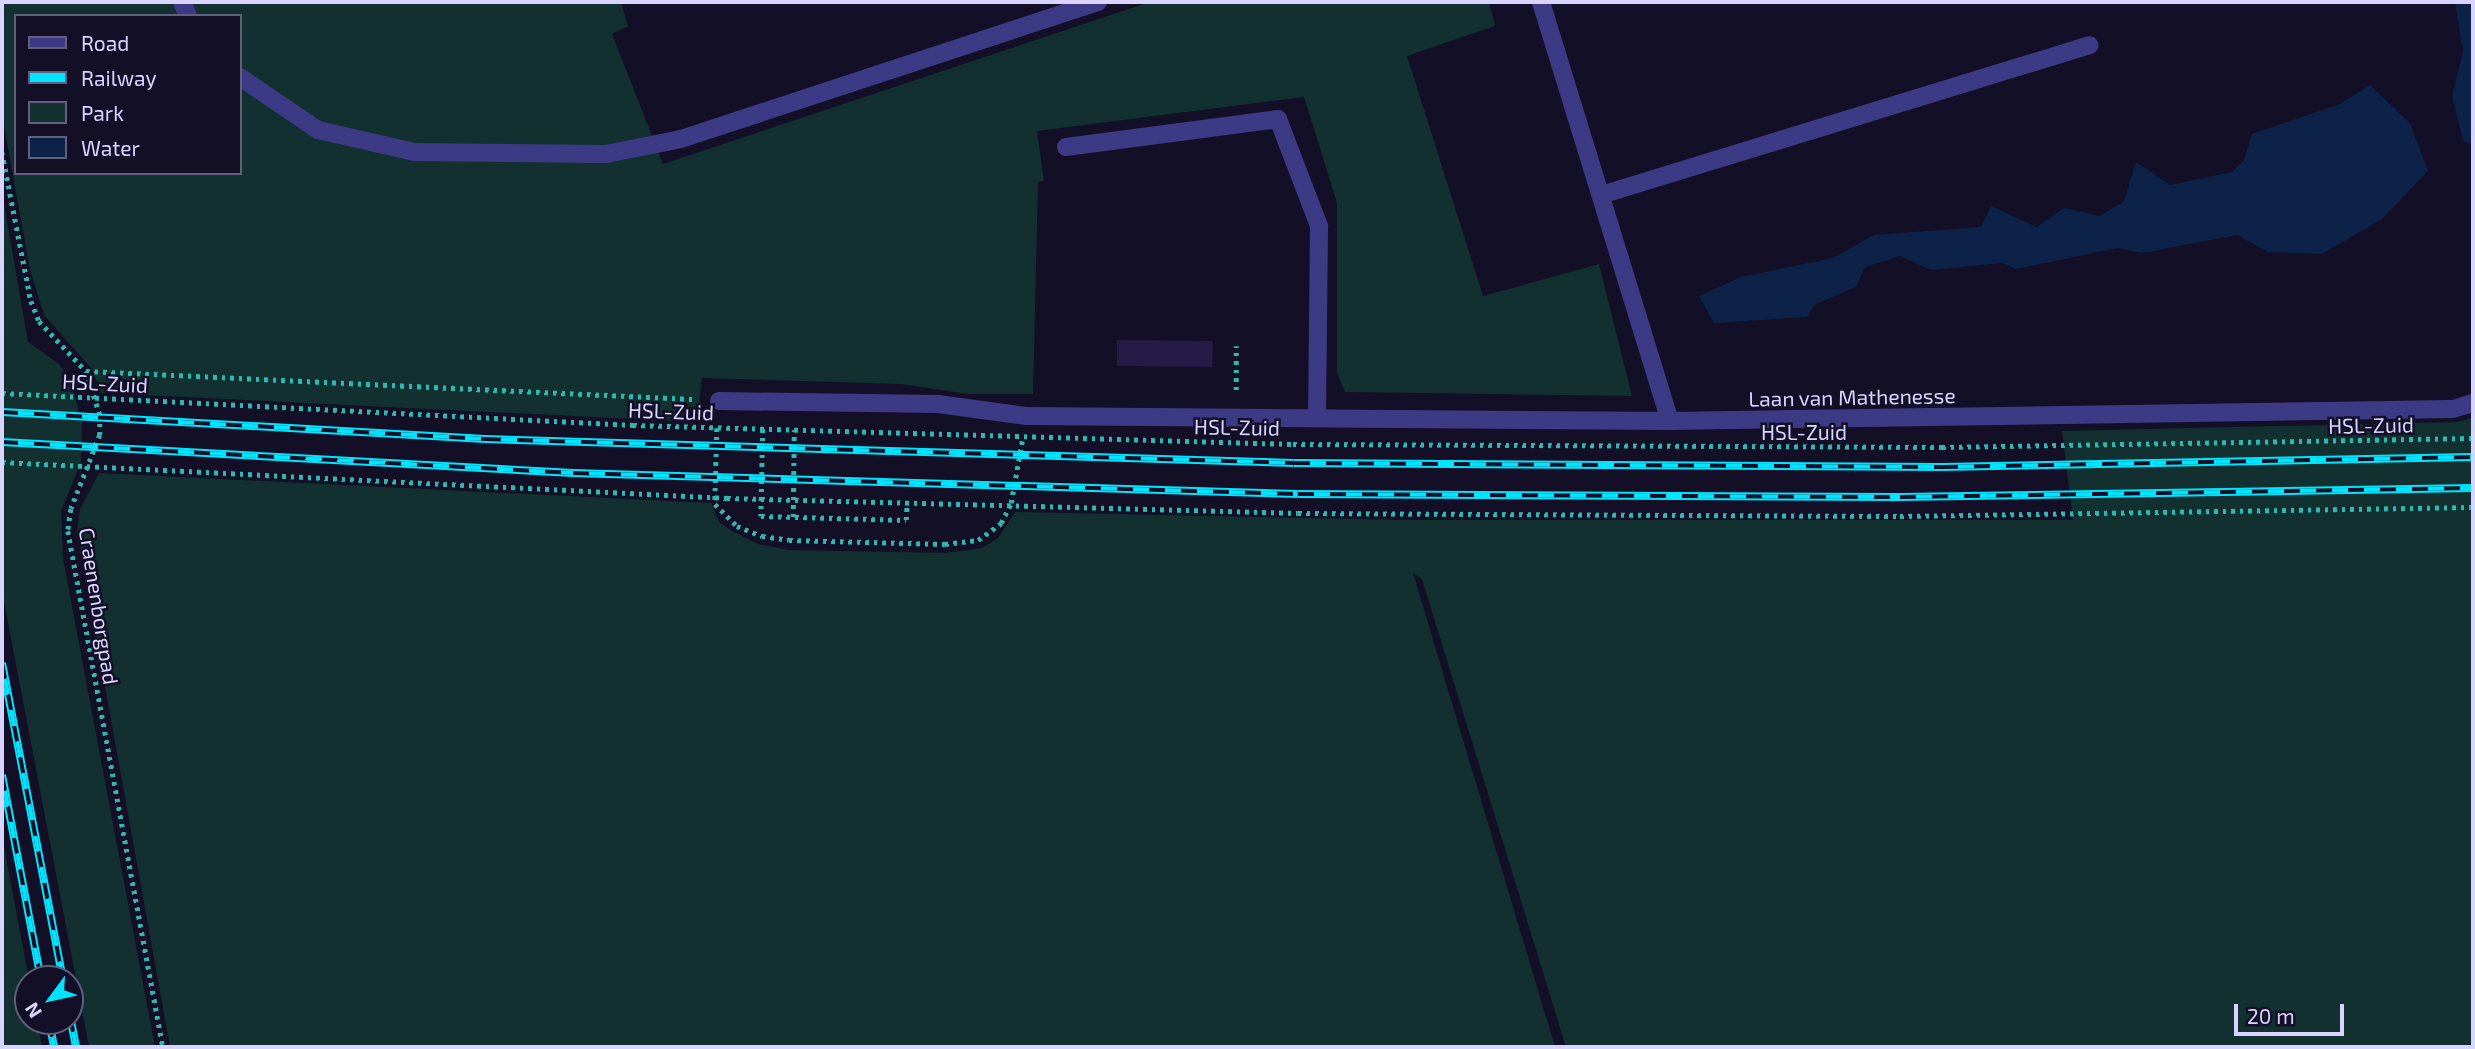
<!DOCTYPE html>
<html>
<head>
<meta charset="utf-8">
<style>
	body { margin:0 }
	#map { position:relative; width:2475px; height:1049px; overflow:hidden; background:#130f26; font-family:"Exo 2",sans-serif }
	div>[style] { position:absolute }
	.green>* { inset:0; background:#12302f }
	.water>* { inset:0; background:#0c2248 }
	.building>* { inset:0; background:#241b47 }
	.path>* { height:4.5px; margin-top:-2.25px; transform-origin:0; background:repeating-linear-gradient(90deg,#2fb8b0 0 3.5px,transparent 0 8.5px) }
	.service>* { height:18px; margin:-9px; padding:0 9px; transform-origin:9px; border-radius:9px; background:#3d3a85 }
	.minor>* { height:18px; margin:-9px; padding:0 9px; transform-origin:9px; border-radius:9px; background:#3d3a85 }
	.rail>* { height:8px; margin-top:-4px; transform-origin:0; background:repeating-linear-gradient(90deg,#130f26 0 16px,#00e5ff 0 32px); box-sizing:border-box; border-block:2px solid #00e5ff }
	.path-bridge>* { height:4.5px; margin-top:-2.25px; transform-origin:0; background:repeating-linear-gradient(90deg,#2fb8b0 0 3.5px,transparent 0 8.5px) }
	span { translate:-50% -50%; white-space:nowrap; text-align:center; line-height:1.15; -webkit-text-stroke:5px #130f26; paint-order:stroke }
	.street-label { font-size:21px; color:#d9d4ff }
	.frame { position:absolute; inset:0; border:4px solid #d9d4ff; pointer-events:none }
	.legend { position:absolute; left:14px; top:14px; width:228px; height:161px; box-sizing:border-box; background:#130f26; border:2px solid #625e7d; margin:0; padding:9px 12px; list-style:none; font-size:21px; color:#d9d4ff }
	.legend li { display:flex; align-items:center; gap:14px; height:35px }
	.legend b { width:35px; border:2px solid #625e7d }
	.north { position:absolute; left:14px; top:965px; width:70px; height:70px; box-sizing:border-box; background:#130f26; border:2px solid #625e7d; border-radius:50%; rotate:237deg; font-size:19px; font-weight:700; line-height:28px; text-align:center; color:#d9d4ff }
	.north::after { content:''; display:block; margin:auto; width:24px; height:32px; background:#00e5ff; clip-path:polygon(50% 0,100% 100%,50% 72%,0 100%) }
	.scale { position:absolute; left:2234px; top:1004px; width:110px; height:32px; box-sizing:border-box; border:4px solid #d9d4ff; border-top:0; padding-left:9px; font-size:21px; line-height:24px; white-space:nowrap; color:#d9d4ff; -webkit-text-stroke:5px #130f26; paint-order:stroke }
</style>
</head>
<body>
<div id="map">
	<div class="green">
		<i style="clip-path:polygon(evenodd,2px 2px,621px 2px,628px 26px,612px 34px,663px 164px,1150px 2px,1489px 2px,1495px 26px,1407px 56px,1483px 296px,1599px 264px,1632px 396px,1345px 392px,1337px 373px,1337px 203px,1304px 97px,1037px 131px,1044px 181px,1038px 182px,1033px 394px,968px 394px,901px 384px,702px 378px,697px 422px,101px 393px,92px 369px,44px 315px,30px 270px,2px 115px,2px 2px,16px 16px,240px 16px,240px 173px,16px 173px,16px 16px)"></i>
		<i style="clip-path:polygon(2px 192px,28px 342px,59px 364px,70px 380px,82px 422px,81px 462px,61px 511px,63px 558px,155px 1047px,89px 1047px,2px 591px)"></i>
		<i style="clip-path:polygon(2473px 417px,2473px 1047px,1566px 1047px,1422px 579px,1413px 573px,1555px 1047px,170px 1047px,77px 531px,80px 509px,99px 473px,711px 503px,719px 522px,732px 531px,758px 544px,789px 550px,946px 553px,982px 548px,998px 538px,1015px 512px,1408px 520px,2073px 520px,2062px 431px,2458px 422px)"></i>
		<i style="clip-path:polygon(2px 836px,29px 979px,28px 1021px,37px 1021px,42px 1047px,2px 1047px)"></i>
	</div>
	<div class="water">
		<i style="clip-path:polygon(2455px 2px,2473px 2px,2473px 145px,2463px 141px,2452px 96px,2463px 51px)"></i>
		<i style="clip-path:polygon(2370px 85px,2410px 123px,2428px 171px,2382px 219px,2322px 254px,2268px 252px,2237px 235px,2142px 253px,2118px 248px,2016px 269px,2002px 263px,1931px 270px,1900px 256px,1865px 267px,1856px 287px,1814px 305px,1807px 317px,1714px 323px,1699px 296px,1741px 277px,1833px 258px,1874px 235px,1981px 227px,1991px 206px,2037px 227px,2064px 208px,2100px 216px,2124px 201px,2136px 162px,2170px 185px,2232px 172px,2244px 160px,2252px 134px,2338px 105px)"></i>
	</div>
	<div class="building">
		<i style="clip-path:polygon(1117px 340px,1213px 341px,1212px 367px,1117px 366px)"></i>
	</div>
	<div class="path">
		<i style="left:2px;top:152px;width:152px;rotate:79deg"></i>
		<i style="left:31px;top:301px;width:22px;rotate:68deg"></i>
		<i style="left:39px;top:321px;width:69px;rotate:46.8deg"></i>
		<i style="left:86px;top:371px;width:46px;rotate:72.3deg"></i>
		<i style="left:100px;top:415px;width:20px;rotate:90deg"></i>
		<i style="left:100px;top:435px;width:79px;rotate:111.4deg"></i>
		<i style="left:71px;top:509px;width:22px;rotate:98deg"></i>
		<i style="left:68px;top:531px;width:525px;rotate:79.57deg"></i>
		<i style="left:86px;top:371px;width:607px;rotate:2.65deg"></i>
		<i style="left:1236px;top:390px;width:44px;rotate:-90deg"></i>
		<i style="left:717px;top:428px;width:76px;rotate:91.5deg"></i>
		<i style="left:715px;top:504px;width:31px;rotate:45deg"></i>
		<i style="left:737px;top:526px;width:27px;rotate:22deg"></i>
		<i style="left:762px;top:536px;width:27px;rotate:8deg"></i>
		<i style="left:789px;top:540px;width:156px;rotate:1.5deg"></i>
		<i style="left:945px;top:544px;width:33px;rotate:-7deg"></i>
		<i style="left:978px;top:540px;width:29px;rotate:-36deg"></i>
		<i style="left:1001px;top:523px;width:22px;rotate:-63deg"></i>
		<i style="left:1011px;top:503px;width:63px;rotate:-79.9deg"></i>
		<i style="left:763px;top:429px;width:87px;rotate:91.3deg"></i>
		<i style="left:761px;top:516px;width:145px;rotate:1.6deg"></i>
		<i style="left:906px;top:520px;width:17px;rotate:-87deg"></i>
		<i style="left:793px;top:517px;width:87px;rotate:-89.3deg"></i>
	</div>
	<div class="service">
		<i style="left:1066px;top:147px;width:214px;rotate:-7.5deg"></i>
		<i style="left:1278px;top:119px;width:115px;rotate:69deg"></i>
		<i style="left:1319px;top:226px;width:192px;rotate:90.6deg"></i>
		<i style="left:1601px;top:195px;width:511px;rotate:-17.05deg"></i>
		<i style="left:719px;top:401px;width:219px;rotate:0.8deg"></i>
		<i style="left:938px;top:404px;width:90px;rotate:7.7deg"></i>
		<i style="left:1027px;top:416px;width:643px;rotate:0.45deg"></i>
	</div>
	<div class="minor">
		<i style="left:182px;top:2px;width:15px;rotate:67deg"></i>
		<i style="left:1541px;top:2px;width:438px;rotate:72.9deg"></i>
		<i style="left:1670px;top:421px;width:783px;rotate:-0.88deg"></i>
		<i style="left:2453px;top:409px;width:21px;rotate:-17deg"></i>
		<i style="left:240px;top:77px;width:94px;rotate:34.2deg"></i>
		<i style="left:318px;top:130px;width:99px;rotate:12.8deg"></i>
		<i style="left:415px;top:152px;width:191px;rotate:0.6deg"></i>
		<i style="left:606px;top:154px;width:76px;rotate:-11.3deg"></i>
		<i style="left:681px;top:139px;width:439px;rotate:-18.2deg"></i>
	</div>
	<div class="rail">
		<i style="left:2px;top:412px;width:484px;rotate:3.2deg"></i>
		<i style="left:485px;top:439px;width:809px;rotate:1.7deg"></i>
		<i style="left:1294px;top:463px;width:648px;rotate:0.35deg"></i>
		<i style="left:1942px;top:467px;width:531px;rotate:-1.08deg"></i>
		<i style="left:2px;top:442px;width:572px;rotate:3.11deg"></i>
		<i style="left:573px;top:473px;width:725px;rotate:1.66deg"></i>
		<i style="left:1298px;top:494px;width:602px;rotate:0.29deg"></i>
		<i style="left:1900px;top:497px;width:573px;rotate:-0.9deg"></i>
		<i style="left:2px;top:663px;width:322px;rotate:79.1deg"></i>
		<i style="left:2px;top:775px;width:208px;rotate:79.2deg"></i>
		<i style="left:70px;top:1016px;width:32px;rotate:79deg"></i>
		<i style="left:49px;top:1021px;width:26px;rotate:79deg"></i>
	</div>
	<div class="path-bridge">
		<i style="left:2px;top:393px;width:632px;rotate:2.9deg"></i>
		<i style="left:633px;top:425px;width:660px;rotate:1.65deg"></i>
		<i style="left:1293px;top:444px;width:649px;rotate:0.26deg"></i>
		<i style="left:1942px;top:447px;width:531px;rotate:-0.97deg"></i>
		<i style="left:2px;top:462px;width:726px;rotate:2.84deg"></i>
		<i style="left:727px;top:498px;width:571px;rotate:1.5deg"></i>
		<i style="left:1298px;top:513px;width:602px;rotate:0.29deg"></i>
		<i style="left:1900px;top:516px;width:573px;rotate:-0.9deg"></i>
	</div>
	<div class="street-label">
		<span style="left:105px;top:383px;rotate:3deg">HSL-Zuid</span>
		<span style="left:1852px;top:397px;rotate:-1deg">Laan van Mathenesse</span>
		<span style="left:671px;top:411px;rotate:2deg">HSL-Zuid</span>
		<span style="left:2371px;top:425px;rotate:-1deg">HSL-Zuid</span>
		<span style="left:1237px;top:427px;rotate:1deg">HSL-Zuid</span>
		<span style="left:1804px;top:432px">HSL-Zuid</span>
		<span style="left:99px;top:606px;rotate:81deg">Craenenborgpad</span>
	</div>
	<div class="frame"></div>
	<ul class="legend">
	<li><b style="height:9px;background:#3d3a85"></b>Road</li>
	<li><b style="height:9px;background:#00e5ff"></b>Railway</li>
	<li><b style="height:19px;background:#12302f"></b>Park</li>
	<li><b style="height:19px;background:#0c2248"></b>Water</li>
	</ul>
	<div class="north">N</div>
	<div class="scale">20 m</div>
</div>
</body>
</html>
